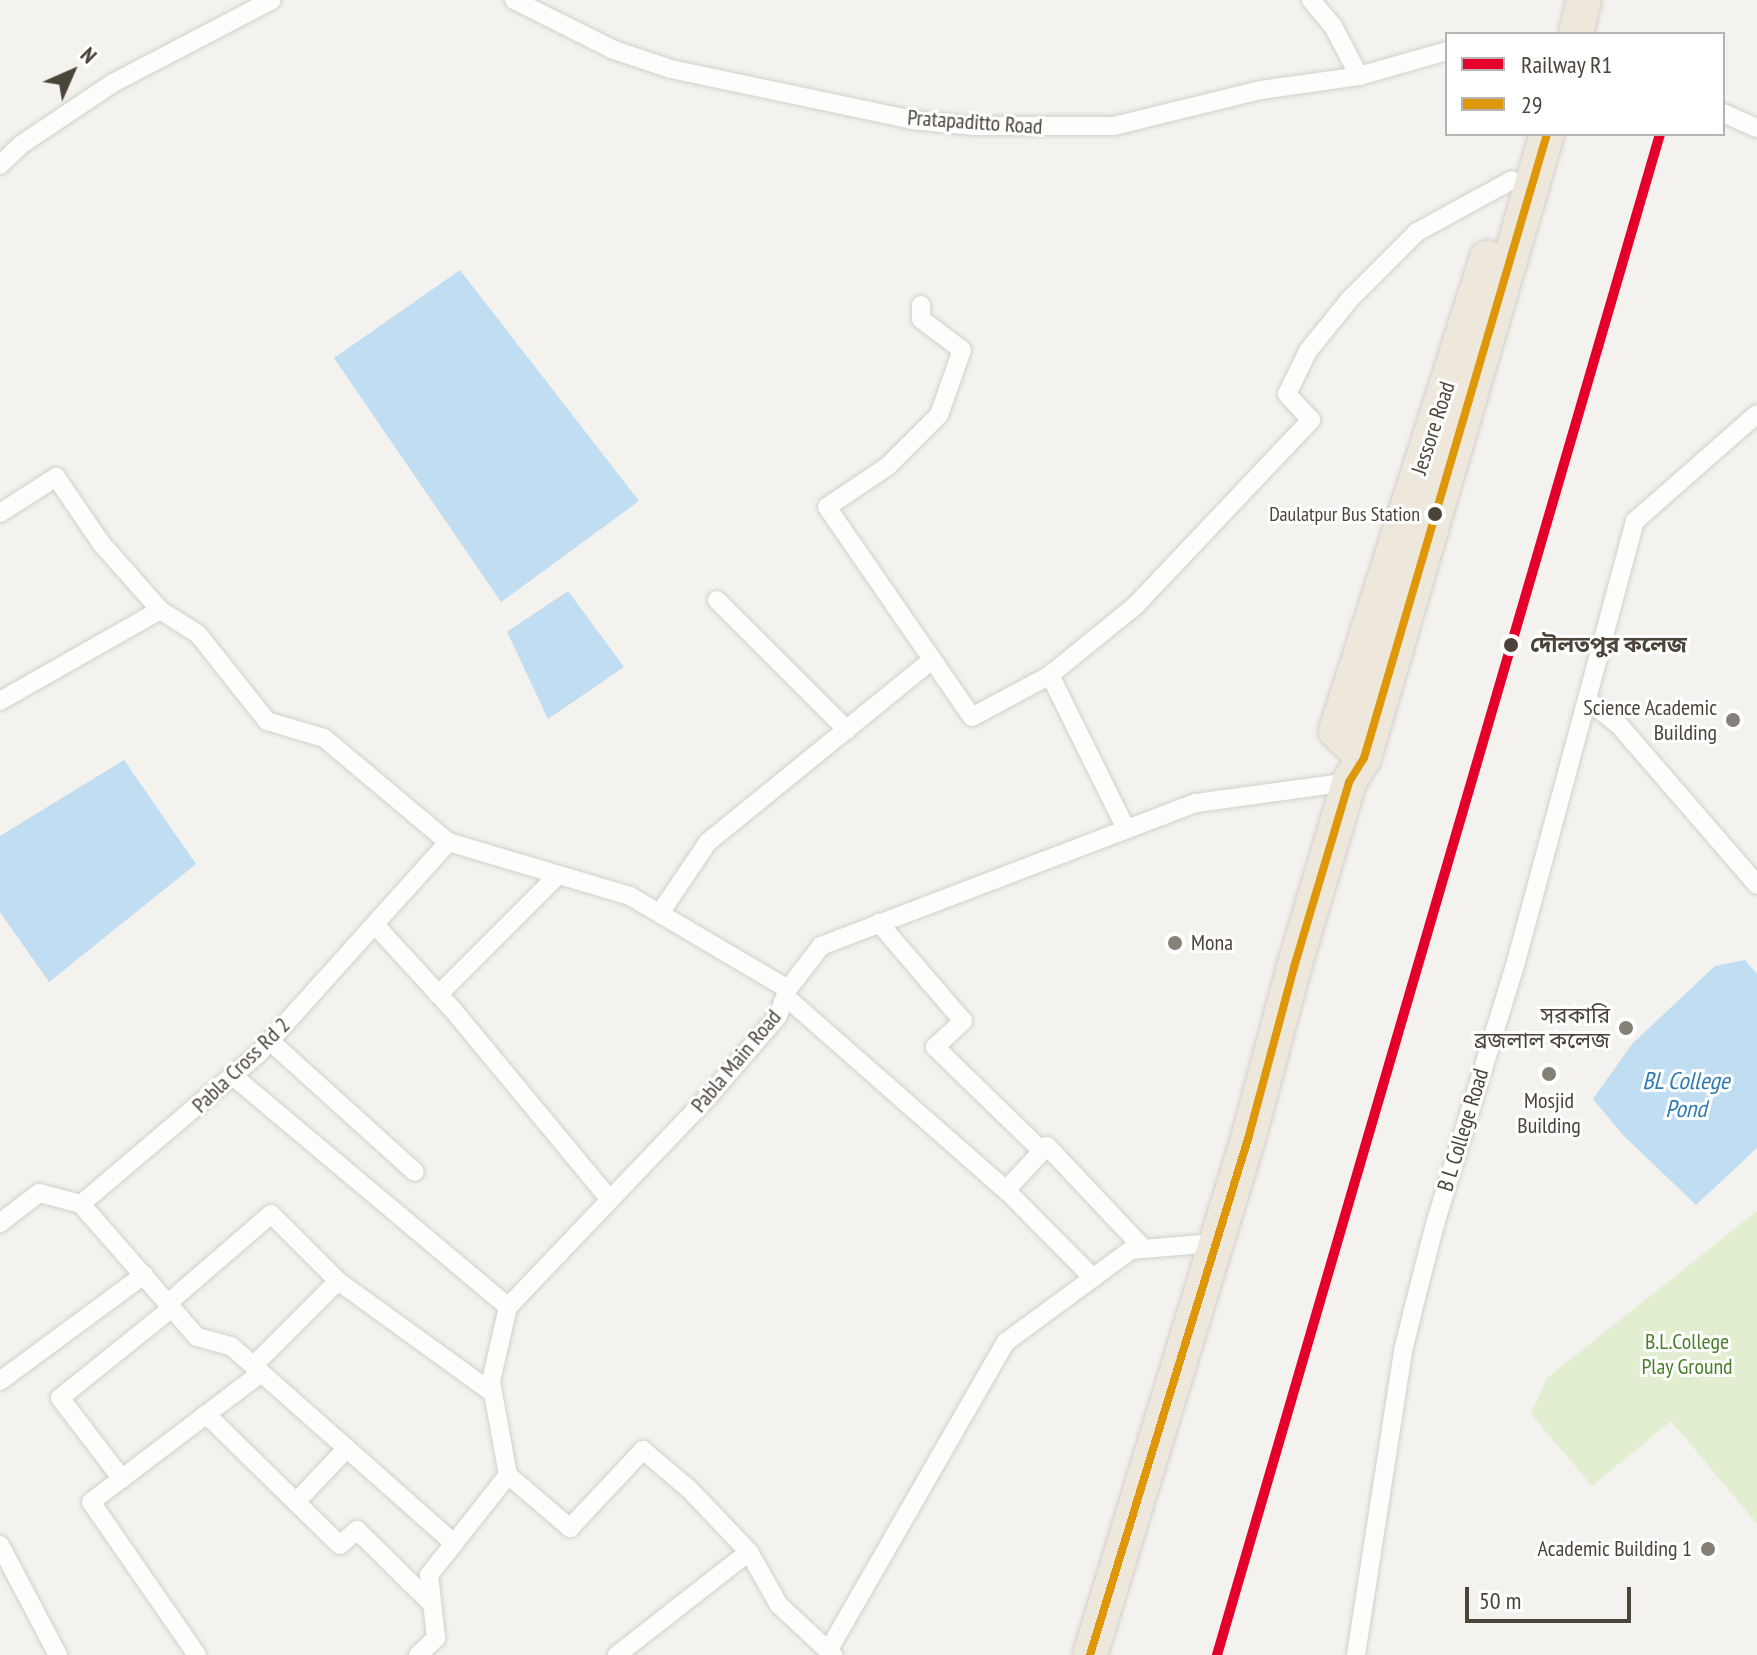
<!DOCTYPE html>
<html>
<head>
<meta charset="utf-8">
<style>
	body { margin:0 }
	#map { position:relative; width:1757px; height:1655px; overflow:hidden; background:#f4f2ee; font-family:"PT Sans Narrow","Noto Sans Bengali",sans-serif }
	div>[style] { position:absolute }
	.green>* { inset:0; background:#e1eecf }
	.water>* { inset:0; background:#c0ddf1 }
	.roads { filter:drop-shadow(0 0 2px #d2d0cb) drop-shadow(0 0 2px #d2d0cb) }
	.street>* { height:18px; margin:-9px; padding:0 9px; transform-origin:9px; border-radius:9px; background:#fdfdfc }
	.highway>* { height:34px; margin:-17px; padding:0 17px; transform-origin:17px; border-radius:17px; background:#ede8db }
	.bus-1>* { height:8px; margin:-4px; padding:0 4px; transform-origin:4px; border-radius:4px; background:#dd9709 }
	.rail-1>* { height:10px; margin:-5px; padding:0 5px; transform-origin:5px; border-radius:5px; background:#e4002b }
	.dots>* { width:22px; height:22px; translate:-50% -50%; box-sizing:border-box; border:4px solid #fff; border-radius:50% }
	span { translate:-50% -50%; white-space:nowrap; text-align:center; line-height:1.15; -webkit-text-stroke:6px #fff; paint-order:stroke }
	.bus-label { font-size:20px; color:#4b4439 }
	.right { translate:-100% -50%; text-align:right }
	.street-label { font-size:22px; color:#4b4439 }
	.stop-label { font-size:22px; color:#4b4439; font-weight:700 }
	.left { translate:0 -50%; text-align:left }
	.poi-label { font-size:22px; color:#4b4439 }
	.park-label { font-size:22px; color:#4a7f2a }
	.water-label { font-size:24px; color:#2e7ab2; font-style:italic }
	.legend { position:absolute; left:1445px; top:32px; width:280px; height:104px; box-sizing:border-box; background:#fff; border:2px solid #b7b4b0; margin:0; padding:10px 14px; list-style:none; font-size:24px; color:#4b4439 }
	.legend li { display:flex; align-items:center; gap:16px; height:40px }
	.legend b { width:40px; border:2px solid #b7b4b0 }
	.north { position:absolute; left:32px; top:32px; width:80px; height:80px; -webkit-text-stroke:6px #fff; paint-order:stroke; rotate:45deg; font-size:22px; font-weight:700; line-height:32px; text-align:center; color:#4b4439 }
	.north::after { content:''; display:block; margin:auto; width:28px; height:36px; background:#4b4439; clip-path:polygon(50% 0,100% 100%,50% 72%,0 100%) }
	.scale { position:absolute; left:1465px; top:1587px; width:166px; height:36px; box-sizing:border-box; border:4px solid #4b4439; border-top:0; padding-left:10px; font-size:24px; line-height:28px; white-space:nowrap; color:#4b4439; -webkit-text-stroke:6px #fff; paint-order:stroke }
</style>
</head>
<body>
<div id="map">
	<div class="green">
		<i style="clip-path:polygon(1757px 1211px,1757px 1524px,1671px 1421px,1592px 1486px,1531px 1414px,1547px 1378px)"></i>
	</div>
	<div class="water">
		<i style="clip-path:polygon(460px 270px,639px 501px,501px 602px,334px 358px)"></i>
		<i style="clip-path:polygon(568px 591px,624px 667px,548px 719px,507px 632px)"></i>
		<i style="clip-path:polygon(124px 760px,196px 864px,49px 982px,0 912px,0 836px)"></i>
		<i style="clip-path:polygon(1745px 960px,1757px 974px,1757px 1148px,1696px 1205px,1623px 1135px,1593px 1099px,1632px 1044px,1715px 966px)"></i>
	</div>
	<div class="roads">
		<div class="street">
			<i style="left:514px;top:0;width:112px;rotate:26.6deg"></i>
			<i style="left:614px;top:50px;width:60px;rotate:18.4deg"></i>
			<i style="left:671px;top:69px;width:246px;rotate:11.9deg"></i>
			<i style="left:912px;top:120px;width:62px;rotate:5.5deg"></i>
			<i style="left:974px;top:126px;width:140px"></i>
			<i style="left:1114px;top:126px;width:151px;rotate:-13.8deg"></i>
			<i style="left:1261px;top:90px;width:99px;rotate:-8.1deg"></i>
			<i style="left:1359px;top:76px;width:91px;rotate:-15.9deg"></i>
			<i style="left:1311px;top:0;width:34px;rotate:50deg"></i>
			<i style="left:1333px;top:26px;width:56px;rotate:62.5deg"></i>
			<i style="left:1723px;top:113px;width:37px;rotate:24deg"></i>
			<i style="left:0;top:165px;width:30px;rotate:-44deg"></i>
			<i style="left:22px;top:144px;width:110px;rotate:-33.8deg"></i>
			<i style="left:113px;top:83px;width:179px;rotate:-27.6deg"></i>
			<i style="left:921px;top:305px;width:14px;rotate:90deg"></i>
			<i style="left:921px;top:319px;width:51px;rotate:37.1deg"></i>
			<i style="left:962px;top:350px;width:69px;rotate:109.5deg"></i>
			<i style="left:939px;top:415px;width:72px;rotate:135deg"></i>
			<i style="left:888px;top:466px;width:73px;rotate:146.1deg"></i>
			<i style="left:827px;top:507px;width:255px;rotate:55.4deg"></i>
			<i style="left:972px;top:717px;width:89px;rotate:-28.3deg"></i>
			<i style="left:1050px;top:675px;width:172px;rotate:63.7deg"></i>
			<i style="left:0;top:513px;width:67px;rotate:-32.7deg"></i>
			<i style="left:56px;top:477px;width:80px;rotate:55.7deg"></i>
			<i style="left:101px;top:543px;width:89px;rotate:48.6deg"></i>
			<i style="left:717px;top:600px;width:184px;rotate:45deg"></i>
			<i style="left:1050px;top:675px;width:111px;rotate:-39.1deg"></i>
			<i style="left:1136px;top:605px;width:255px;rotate:-46.6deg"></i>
			<i style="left:1311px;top:420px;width:35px;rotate:-133deg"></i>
			<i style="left:1287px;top:394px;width:48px;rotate:-64deg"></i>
			<i style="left:1308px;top:351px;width:67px;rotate:-51.1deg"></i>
			<i style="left:1350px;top:299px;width:95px;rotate:-45deg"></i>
			<i style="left:1417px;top:232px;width:108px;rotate:-28.7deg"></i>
			<i style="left:0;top:701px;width:184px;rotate:-29.6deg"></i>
			<i style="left:160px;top:610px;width:45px;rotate:32.3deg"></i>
			<i style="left:198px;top:634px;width:111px;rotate:51.6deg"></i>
			<i style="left:267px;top:721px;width:59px;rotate:16.6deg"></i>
			<i style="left:324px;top:738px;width:162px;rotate:40deg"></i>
			<i style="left:448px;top:842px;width:190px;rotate:16.5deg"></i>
			<i style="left:630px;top:896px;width:183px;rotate:30.5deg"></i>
			<i style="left:1589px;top:701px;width:38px;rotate:39deg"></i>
			<i style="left:1619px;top:725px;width:211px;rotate:49.2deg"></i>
			<i style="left:660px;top:913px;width:86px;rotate:-55.9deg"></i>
			<i style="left:708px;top:842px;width:289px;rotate:-39.1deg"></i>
			<i style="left:879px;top:923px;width:129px;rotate:49.4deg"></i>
			<i style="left:963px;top:1021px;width:38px;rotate:137deg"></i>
			<i style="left:935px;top:1047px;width:149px;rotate:44.2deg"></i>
			<i style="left:376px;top:926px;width:114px;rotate:47.5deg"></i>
			<i style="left:453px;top:1010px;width:246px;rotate:50.4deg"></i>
			<i style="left:438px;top:995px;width:170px;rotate:-45deg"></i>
			<i style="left:786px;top:997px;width:293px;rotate:41.3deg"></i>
			<i style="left:1006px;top:1190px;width:124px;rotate:45.3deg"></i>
			<i style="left:270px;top:1041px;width:195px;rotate:42.1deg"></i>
			<i style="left:233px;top:1076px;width:359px;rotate:40deg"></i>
			<i style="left:1006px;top:1190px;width:60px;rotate:-47deg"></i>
			<i style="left:1047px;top:1146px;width:140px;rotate:46.7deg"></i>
			<i style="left:81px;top:1204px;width:233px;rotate:-40.3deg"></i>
			<i style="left:259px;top:1053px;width:283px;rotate:-48.1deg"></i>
			<i style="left:81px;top:1204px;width:176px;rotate:48.9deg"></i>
			<i style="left:197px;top:1337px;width:35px;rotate:15deg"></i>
			<i style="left:231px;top:1346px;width:298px;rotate:41.5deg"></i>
			<i style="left:0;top:1223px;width:49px;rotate:-37.6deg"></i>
			<i style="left:39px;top:1193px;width:43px;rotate:14.7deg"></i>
			<i style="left:168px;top:1303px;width:136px;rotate:-40.8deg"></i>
			<i style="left:271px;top:1214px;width:95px;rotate:45deg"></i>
			<i style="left:338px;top:1281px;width:191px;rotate:35.9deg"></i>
			<i style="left:253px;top:1366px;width:120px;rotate:-45deg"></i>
			<i style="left:0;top:1381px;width:179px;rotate:-36.4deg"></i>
			<i style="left:206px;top:1414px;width:187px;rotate:44.4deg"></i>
			<i style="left:340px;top:1545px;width:23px;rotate:-41deg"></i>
			<i style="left:357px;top:1530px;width:105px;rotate:44.6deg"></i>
			<i style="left:508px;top:1475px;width:96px;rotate:-100.3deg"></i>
			<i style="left:491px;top:1381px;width:76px;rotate:-77.1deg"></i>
			<i style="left:508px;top:1307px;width:290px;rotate:-46.4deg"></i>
			<i style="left:708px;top:1097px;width:107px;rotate:-49.2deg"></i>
			<i style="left:778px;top:1016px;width:29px;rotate:-70deg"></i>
			<i style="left:788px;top:989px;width:54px;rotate:-52.5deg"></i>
			<i style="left:821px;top:946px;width:401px;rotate:-20.9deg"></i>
			<i style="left:1196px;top:803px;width:154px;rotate:-7.8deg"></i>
			<i style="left:508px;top:1475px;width:82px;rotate:40.5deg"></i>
			<i style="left:570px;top:1528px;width:107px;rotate:-46.9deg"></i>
			<i style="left:643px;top:1450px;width:60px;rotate:40.3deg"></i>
			<i style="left:689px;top:1489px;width:87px;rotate:46.4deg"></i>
			<i style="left:749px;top:1552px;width:61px;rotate:60.5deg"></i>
			<i style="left:779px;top:1605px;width:74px;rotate:42.8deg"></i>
			<i style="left:122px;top:1479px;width:102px;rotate:-127.4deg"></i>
			<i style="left:60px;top:1398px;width:144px;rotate:-38.8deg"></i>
			<i style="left:296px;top:1502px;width:74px;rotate:-46.6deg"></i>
			<i style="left:0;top:1545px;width:124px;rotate:62.2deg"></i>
			<i style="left:828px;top:1651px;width:357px;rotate:-60.1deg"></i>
			<i style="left:1006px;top:1342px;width:155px;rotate:-36.4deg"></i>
			<i style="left:1131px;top:1250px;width:84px;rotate:-4.8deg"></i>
			<i style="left:197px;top:1655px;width:186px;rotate:-124.7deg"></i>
			<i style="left:91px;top:1502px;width:213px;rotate:-37.2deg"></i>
			<i style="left:418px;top:1655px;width:25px;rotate:-43deg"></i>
			<i style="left:436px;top:1638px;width:63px;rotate:-96.3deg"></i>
			<i style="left:429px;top:1575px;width:127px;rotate:-51.7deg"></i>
			<i style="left:617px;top:1655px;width:167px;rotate:-38deg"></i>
			<i style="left:1356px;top:1655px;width:308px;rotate:-81.2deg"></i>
			<i style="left:1403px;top:1351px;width:38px;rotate:-76deg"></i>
			<i style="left:1412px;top:1314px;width:93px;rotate:-75.7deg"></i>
			<i style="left:1435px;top:1224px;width:274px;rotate:-72.8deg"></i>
			<i style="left:1516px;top:962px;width:457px;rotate:-74.9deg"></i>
			<i style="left:1635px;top:521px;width:162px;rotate:-41.3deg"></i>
		</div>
		<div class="highway">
			<i style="left:1576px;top:34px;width:35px;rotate:-77deg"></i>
			<i style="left:1364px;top:758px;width:39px;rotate:-136deg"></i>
			<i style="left:1336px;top:731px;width:497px;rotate:-72.3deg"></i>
			<i style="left:1090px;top:1655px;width:540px;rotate:-72.98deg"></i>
			<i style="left:1248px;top:1139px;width:178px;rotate:-75deg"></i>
			<i style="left:1294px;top:967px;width:193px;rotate:-73.4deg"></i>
			<i style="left:1349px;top:782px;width:28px;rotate:-58deg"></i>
			<i style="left:1364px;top:758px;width:650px;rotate:-73.66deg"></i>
		</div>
	</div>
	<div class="bus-1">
		<i style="left:1090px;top:1655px;width:540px;rotate:-72.98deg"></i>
		<i style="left:1248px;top:1139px;width:178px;rotate:-75deg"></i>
		<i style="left:1294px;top:967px;width:193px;rotate:-73.4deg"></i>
		<i style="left:1349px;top:782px;width:28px;rotate:-58deg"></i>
		<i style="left:1364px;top:758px;width:650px;rotate:-73.66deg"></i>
	</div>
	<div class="rail-1">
		<i style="left:1217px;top:1655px;width:1584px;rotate:-73.76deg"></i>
	</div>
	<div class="dots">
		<i style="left:1435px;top:514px;background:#4b4439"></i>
		<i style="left:1511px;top:645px;background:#4b4439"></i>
		<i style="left:1733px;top:720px;background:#868178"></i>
		<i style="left:1175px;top:943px;background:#868178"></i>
		<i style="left:1626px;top:1028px;background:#868178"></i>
		<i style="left:1549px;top:1074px;background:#868178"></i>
		<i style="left:1708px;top:1549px;background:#868178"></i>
	</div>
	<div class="bus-label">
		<span class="right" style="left:1420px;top:514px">Daulatpur Bus Station</span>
	</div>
	<div class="street-label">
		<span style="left:975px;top:122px;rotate:4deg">Pratapaditto Road</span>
		<span style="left:1433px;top:428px;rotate:-72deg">Jessore Road</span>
		<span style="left:736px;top:1061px;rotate:-50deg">Pabla Main Road</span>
		<span style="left:241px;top:1065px;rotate:-44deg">Pabla Cross Rd 2</span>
		<span style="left:1463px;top:1130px;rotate:-73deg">B L College Road</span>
	</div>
	<div class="stop-label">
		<span class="left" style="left:1530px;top:645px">দৌলতপুর কলেজ</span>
	</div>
	<div class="poi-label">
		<span class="right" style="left:1717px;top:720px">Science Academic<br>Building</span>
		<span class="left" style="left:1191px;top:943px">Mona</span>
		<span class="right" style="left:1610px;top:1028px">সরকারি<br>ব্রজলাল কলেজ</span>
		<span style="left:1549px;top:1113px">Mosjid<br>Building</span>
		<span class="right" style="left:1692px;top:1549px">Academic Building 1</span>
	</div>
	<div class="park-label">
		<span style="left:1687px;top:1354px">B.L.College<br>Play Ground</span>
	</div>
	<div class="water-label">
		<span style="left:1686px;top:1095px">BL College<br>Pond</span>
	</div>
	<ul class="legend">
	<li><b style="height:10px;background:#e4002b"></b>Railway R1</li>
	<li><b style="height:10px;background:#dd9709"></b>29</li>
	</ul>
	<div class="north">N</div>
	<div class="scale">50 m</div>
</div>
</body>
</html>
